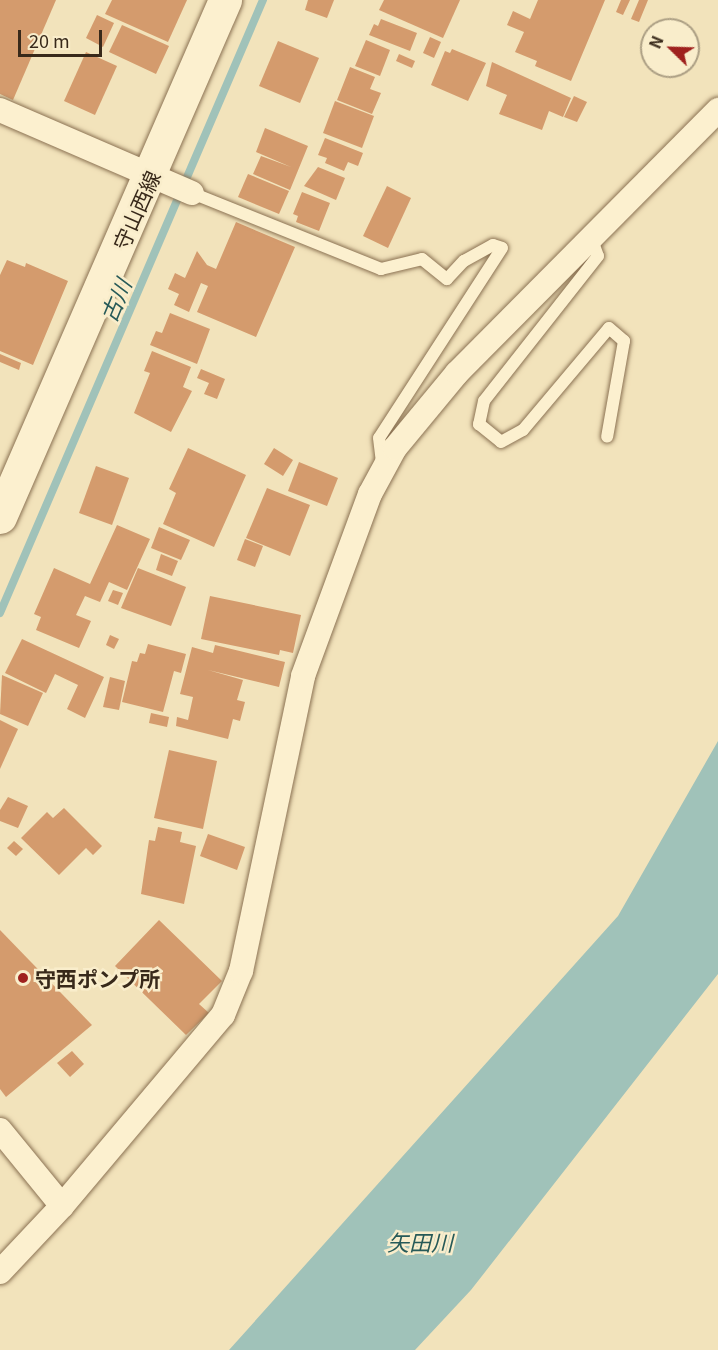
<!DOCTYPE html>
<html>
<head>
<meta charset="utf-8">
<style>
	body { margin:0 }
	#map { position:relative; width:718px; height:1350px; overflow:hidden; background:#f2e3bb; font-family:Georgia,"Noto Sans JP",serif }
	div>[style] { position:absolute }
	.water>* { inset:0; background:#a0c2b9 }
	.stream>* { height:8px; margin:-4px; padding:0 4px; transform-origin:4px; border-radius:4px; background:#a0c2b9 }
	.building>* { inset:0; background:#d49b6d }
	.roads { filter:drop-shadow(0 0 2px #8b7253) drop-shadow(0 0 2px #8b7253) }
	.lane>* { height:12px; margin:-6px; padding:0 6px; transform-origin:6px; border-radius:6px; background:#fcf0cf }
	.street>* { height:24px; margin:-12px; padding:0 12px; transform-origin:12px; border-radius:12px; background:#fcf0cf }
	.secondary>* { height:33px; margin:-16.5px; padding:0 16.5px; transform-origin:16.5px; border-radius:16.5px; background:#fcf0cf }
	.dots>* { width:16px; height:16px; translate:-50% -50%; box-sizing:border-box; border:3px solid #f9edcb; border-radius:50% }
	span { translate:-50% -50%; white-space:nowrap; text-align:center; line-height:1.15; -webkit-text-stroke:5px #f9edcb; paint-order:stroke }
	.street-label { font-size:21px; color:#38291a }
	.poi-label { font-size:21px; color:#38291a; font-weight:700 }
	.left { translate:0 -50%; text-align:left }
	.water-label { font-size:22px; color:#275a58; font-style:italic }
	.north { position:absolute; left:640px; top:18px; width:60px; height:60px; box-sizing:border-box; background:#f9edcb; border:2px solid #ac9f84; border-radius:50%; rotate:293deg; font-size:16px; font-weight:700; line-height:24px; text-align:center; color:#38291a }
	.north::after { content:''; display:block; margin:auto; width:21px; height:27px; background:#9f211e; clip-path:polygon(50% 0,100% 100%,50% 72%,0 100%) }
	.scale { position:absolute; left:18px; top:30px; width:84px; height:27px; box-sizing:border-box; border:3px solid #38291a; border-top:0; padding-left:8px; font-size:18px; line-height:21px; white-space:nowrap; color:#38291a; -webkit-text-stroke:4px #f9edcb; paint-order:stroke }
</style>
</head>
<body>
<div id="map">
	<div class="water">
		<i style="clip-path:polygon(718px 741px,718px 974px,471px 1290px,415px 1350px,229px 1350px,618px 916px)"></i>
	</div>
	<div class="stream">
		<i style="left:0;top:613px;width:667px;rotate:-66.78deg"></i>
	</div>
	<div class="building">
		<i style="clip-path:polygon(0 0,56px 0,13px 100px,0 94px)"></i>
		<i style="clip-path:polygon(112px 0,187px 0,168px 42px,105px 14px)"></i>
		<i style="clip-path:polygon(308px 0,334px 0,327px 18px,305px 10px)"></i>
		<i style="clip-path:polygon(384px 0,460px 0,443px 38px,379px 10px)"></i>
		<i style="clip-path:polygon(538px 0,605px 0,571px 81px,535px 66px,537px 61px,515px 52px,524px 32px,507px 25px,513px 11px,530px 19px)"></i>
		<i style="clip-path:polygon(621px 0,630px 0,623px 15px,616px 12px)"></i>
		<i style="clip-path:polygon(639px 0,648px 0,639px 22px,631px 19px)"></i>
		<i style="clip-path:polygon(97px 15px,114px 23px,103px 47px,86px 38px)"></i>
		<i style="clip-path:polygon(381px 19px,417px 33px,410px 51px,369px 35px,374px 24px,378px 26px)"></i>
		<i style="clip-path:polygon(122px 25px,169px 46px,156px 74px,109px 52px)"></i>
		<i style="clip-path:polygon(430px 37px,441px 42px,434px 58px,423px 53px)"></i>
		<i style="clip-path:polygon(366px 40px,390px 50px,380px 76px,355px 66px)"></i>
		<i style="clip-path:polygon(278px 41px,319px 58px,300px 103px,259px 86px)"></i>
		<i style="clip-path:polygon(452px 49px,486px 63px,468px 101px,431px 85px,445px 51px,450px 53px)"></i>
		<i style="clip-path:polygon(86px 52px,117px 66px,95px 115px,64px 101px)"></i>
		<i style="clip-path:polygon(399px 54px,415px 61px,412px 68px,396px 61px)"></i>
		<i style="clip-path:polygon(492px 62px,571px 98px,563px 117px,549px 111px,542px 130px,499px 114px,507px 95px,486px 86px)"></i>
		<i style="clip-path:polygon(350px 67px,375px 77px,370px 89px,381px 93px,372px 114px,337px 100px)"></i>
		<i style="clip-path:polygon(574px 96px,587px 102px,577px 122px,564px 117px)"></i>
		<i style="clip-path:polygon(335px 101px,374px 116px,362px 148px,323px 133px)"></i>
		<i style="clip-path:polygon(265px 128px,308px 146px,290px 190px,253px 174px,261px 156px,291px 167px,256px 152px)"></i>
		<i style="clip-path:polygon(325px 138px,363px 153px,358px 166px,348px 162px,344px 171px,325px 163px,327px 158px,318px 155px)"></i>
		<i style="clip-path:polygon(318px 167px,345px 178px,336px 200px,304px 186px)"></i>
		<i style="clip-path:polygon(248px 174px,289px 191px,279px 214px,238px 197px)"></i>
		<i style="clip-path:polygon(387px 186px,411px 198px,388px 248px,363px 236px)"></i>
		<i style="clip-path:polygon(302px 192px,330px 203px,319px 231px,296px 222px,298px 216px,293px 214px)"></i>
		<i style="clip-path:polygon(236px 222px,295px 247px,256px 337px,197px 312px,208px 286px,201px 283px,189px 312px,174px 305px,179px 294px,168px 289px,175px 273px,185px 278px,197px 251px,207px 265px,216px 269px)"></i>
		<i style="clip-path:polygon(7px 260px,25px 267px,26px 263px,68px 281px,33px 365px,0 351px,0 275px)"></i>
		<i style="clip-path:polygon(170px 313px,210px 329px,197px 364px,150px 345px,156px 331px,162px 333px)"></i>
		<i style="clip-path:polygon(152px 351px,191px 367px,183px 387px,192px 391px,171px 432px,134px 413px,150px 373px,144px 371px)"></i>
		<i style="clip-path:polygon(0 354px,21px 363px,19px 370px,0 362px)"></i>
		<i style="clip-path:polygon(201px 369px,225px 379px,217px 399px,204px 394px,209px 383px,197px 378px)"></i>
		<i style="clip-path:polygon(188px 448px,246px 475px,214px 547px,163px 524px,176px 493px,169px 489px)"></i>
		<i style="clip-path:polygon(274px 448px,293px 460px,283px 476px,264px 464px)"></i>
		<i style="clip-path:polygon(299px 462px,338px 478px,327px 506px,288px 491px)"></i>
		<i style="clip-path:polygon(96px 466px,129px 478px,112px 525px,79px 513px)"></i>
		<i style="clip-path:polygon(267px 488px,310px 505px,290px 556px,246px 538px)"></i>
		<i style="clip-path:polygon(117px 525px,150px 539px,127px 590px,109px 582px,100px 602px,85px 596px,76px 615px,91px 621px,79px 648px,36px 630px,41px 617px,34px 614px,54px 568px,90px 584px)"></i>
		<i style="clip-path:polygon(159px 527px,190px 540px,181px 560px,151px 548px)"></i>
		<i style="clip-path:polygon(245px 539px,263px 546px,255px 567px,237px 560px)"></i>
		<i style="clip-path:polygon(161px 554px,178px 561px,172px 576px,156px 570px)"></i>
		<i style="clip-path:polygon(138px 568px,186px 587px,171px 626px,121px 608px)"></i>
		<i style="clip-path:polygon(113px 590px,123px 593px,118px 605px,108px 601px)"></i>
		<i style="clip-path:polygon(210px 596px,301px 615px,293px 653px,280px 650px,279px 655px,201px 639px)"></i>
		<i style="clip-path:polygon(110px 635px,119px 639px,114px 649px,106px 645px)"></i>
		<i style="clip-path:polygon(22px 639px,104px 677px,85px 718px,67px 709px,78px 685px,55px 674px,46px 693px,5px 673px)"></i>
		<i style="clip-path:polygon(148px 644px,186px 654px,181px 673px,174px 671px,163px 712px,122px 702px,132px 661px,137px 662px,140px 653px,145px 654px)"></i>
		<i style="clip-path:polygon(215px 645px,285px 662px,279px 687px,208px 670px,243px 680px,237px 700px,245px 702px,240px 721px,233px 719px,228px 739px,176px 726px,177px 717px,188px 720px,193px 697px,180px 694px,192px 647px,213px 653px)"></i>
		<i style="clip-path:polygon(2px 675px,43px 693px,28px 726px,0 714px)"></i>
		<i style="clip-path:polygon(110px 677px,125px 681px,119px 710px,103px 707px)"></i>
		<i style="clip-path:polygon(151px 713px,169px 717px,167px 727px,149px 723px)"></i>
		<i style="clip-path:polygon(0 720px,18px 729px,0 769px)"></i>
		<i style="clip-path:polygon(169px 750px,217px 761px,203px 829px,154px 818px)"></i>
		<i style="clip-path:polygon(8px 797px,28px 806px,18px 828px,0 821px,0 810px)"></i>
		<i style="clip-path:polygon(64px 808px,102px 846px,93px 855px,86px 848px,59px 875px,21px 838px,47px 812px,53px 818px)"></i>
		<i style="clip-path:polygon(158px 827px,182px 832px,180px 842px,196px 846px,184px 904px,141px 894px,149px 840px,155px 841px)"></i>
		<i style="clip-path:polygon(208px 834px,245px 847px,237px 870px,200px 856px)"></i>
		<i style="clip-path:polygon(14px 841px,23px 849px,16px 856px,7px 848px)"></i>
		<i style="clip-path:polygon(159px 920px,222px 981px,199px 1004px,209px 1013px,186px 1035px,115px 966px)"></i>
		<i style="clip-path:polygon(0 930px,92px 1025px,6px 1097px,0 1089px)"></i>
		<i style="clip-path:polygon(72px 1051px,84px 1064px,70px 1077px,57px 1063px)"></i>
	</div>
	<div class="roads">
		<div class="lane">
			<i style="left:192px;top:193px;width:204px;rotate:21.9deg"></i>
			<i style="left:381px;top:269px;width:42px;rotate:-13.7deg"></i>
			<i style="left:422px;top:259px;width:32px;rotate:39deg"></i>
			<i style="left:447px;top:279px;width:25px;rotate:-47deg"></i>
			<i style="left:464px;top:261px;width:33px;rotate:-29deg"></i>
			<i style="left:493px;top:245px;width:9px;rotate:18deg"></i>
			<i style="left:502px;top:248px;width:226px;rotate:122.9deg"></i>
			<i style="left:379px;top:438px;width:26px;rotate:83deg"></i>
			<i style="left:591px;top:237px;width:20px;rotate:70deg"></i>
			<i style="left:598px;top:256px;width:184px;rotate:128.2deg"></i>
			<i style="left:484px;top:401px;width:24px;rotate:102deg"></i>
			<i style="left:479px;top:424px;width:28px;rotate:39deg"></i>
			<i style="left:501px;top:442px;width:25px;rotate:-29deg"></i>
			<i style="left:523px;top:430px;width:133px;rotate:-49.9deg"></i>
			<i style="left:609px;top:328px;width:20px;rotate:41deg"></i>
			<i style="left:624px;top:341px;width:97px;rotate:100deg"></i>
		</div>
		<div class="street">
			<i style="left:0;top:110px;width:209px;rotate:23.4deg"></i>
			<i style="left:0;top:1130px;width:98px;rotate:50.8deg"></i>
			<i style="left:0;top:1272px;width:91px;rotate:-46.8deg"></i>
			<i style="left:62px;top:1206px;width:250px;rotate:-49.9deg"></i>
			<i style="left:223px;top:1015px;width:48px;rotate:-67.8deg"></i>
			<i style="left:241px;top:971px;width:301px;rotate:-78.1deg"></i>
			<i style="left:303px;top:676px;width:194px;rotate:-69.8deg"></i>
			<i style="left:370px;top:494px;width:52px;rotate:-61.5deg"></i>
			<i style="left:395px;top:448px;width:97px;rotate:-50.4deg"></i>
			<i style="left:457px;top:373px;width:371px;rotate:-45.2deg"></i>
		</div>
		<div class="secondary">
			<i style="left:0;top:517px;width:564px;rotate:-66.48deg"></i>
		</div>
	</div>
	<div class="dots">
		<i style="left:23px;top:978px;background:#9f211e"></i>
	</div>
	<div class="street-label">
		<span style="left:136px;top:210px;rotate:-66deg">守山西線</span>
	</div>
	<div class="poi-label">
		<span class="left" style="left:35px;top:978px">守西ポンプ所</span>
	</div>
	<div class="water-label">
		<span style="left:115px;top:300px;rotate:-67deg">古川</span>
		<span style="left:420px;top:1242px">矢田川</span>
	</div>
	<div class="north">N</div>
	<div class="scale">20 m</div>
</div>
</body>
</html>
